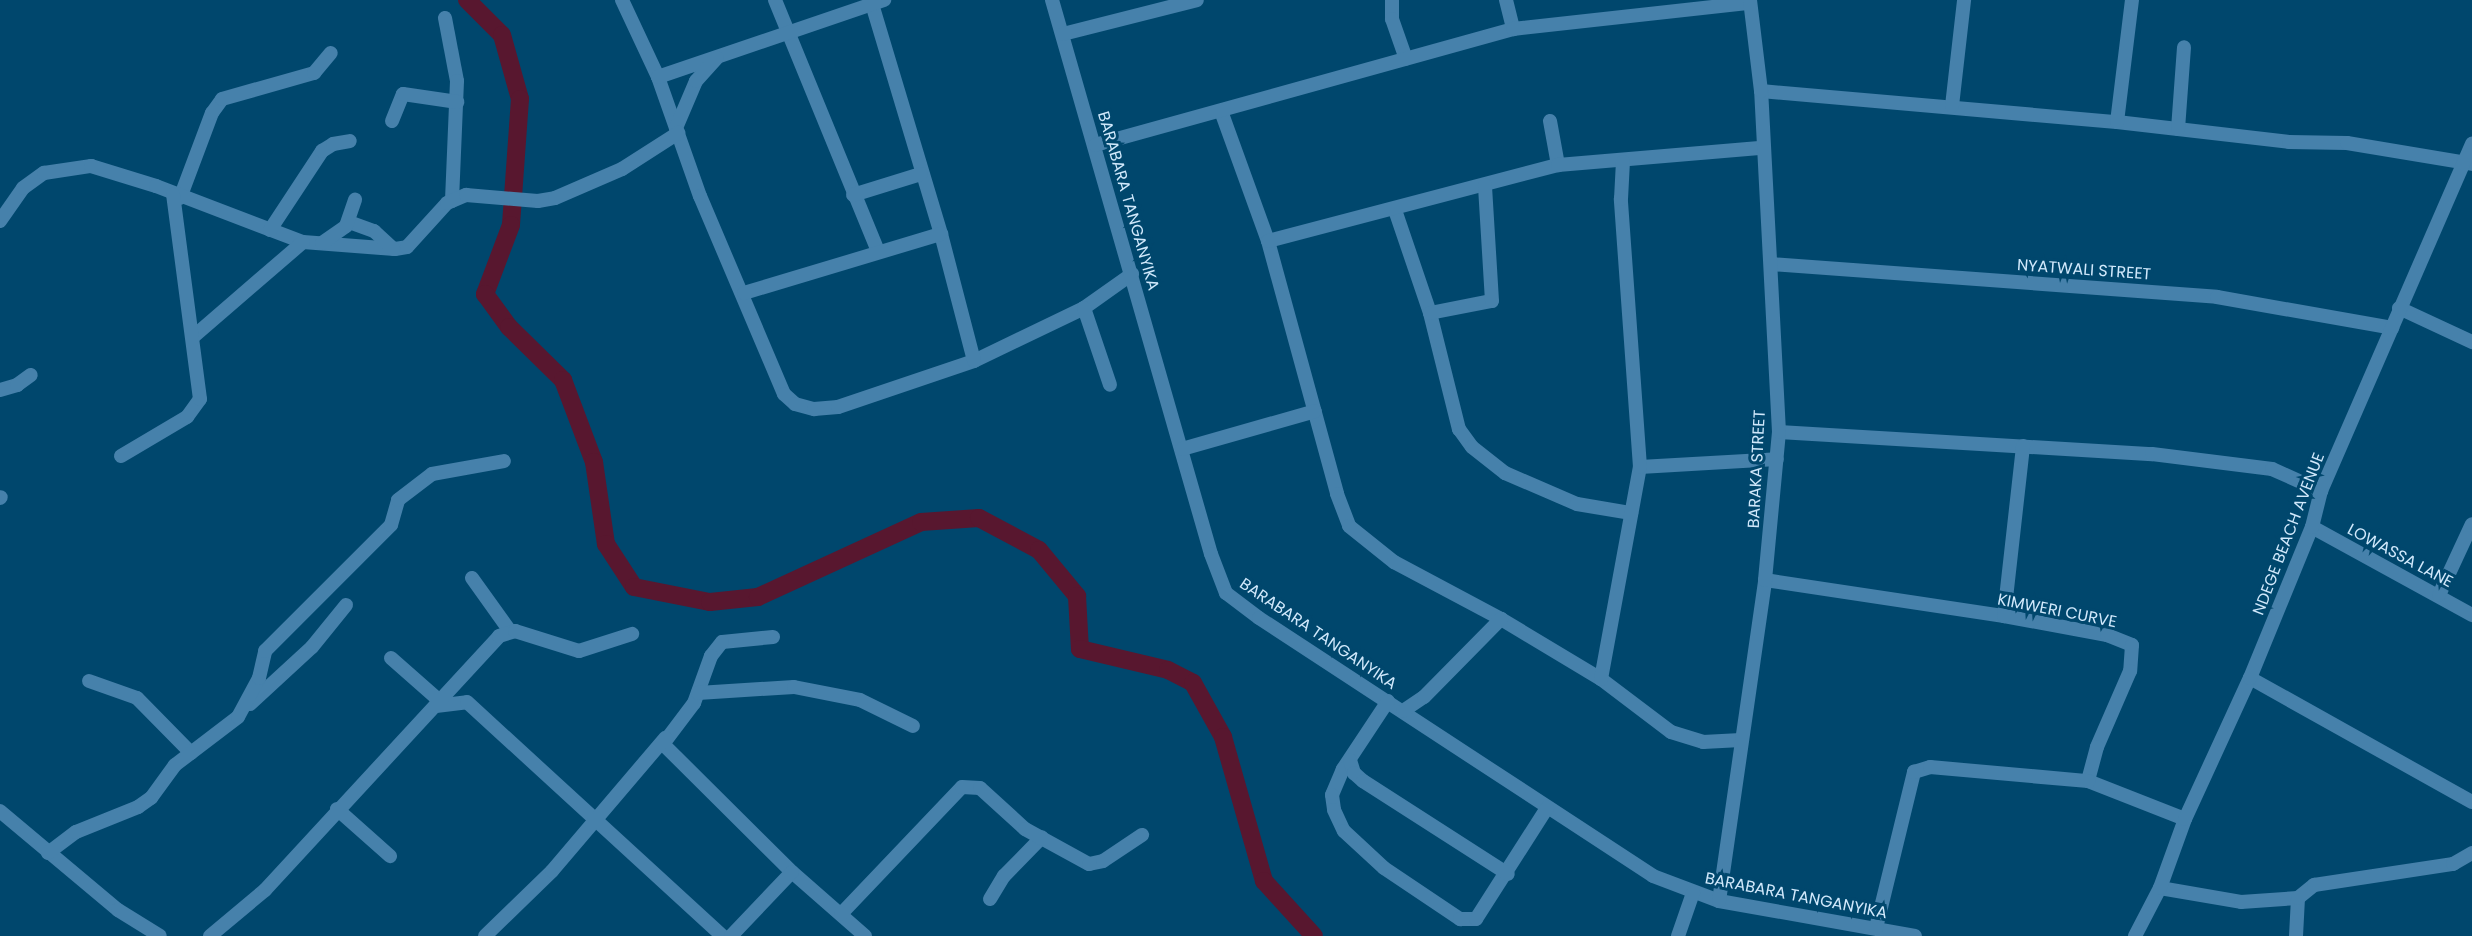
<!DOCTYPE html>
<html>
<head>
<meta charset="utf-8">
<style>
	body { margin:0 }
	#map { position:relative; width:2472px; height:936px; overflow:hidden; background:#00476d; font-family:Poppins,sans-serif }
	div>[style] { position:absolute }
	.river>* { height:18px; margin:-9px; padding:0 9px; transform-origin:9px; border-radius:9px; background:#58172f }
	.minor>* { height:14px; margin:-7px; padding:0 7px; transform-origin:7px; border-radius:7px; background:#4681ab }
	span { translate:-50% -50%; white-space:nowrap; text-align:center; line-height:1.15; -webkit-text-stroke:6px #00476d; paint-order:stroke }
	.street-label { font-size:16px; color:#d1e9fc }
</style>
</head>
<body>
<div id="map">
	<div class="river">
		<i style="left:467px;top:0;width:49px;rotate:45deg"></i>
		<i style="left:502px;top:35px;width:66px;rotate:74.3deg"></i>
		<i style="left:520px;top:99px;width:126px;rotate:94.1deg"></i>
		<i style="left:511px;top:225px;width:74px;rotate:110.6deg"></i>
		<i style="left:485px;top:294px;width:41px;rotate:54deg"></i>
		<i style="left:509px;top:327px;width:76px;rotate:44.5deg"></i>
		<i style="left:563px;top:380px;width:88px;rotate:69.3deg"></i>
		<i style="left:594px;top:462px;width:83px;rotate:81.7deg"></i>
		<i style="left:606px;top:544px;width:51px;rotate:56.9deg"></i>
		<i style="left:634px;top:587px;width:77px;rotate:11.2deg"></i>
		<i style="left:710px;top:602px;width:48px;rotate:-5.9deg"></i>
		<i style="left:758px;top:597px;width:179px;rotate:-24.7deg"></i>
		<i style="left:921px;top:522px;width:58px;rotate:-3.9deg"></i>
		<i style="left:979px;top:518px;width:68px;rotate:28.1deg"></i>
		<i style="left:1039px;top:550px;width:60px;rotate:50.4deg"></i>
		<i style="left:1077px;top:596px;width:53px;rotate:86.8deg"></i>
		<i style="left:1080px;top:649px;width:90px;rotate:13.4deg"></i>
		<i style="left:1168px;top:670px;width:28px;rotate:27deg"></i>
		<i style="left:1193px;top:683px;width:62px;rotate:60.9deg"></i>
		<i style="left:1223px;top:737px;width:150px;rotate:74.1deg"></i>
		<i style="left:1264px;top:881px;width:74px;rotate:47.7deg"></i>
	</div>
	<div class="minor">
		<i style="left:622px;top:0;width:85px;rotate:64.9deg"></i>
		<i style="left:658px;top:77px;width:126px;rotate:70.6deg"></i>
		<i style="left:700px;top:196px;width:215px;rotate:67deg"></i>
		<i style="left:784px;top:394px;width:15px;rotate:42deg"></i>
		<i style="left:795px;top:404px;width:20px;rotate:15deg"></i>
		<i style="left:814px;top:409px;width:24px;rotate:-5deg"></i>
		<i style="left:838px;top:407px;width:144px;rotate:-18.7deg"></i>
		<i style="left:974px;top:361px;width:122px;rotate:-25.7deg"></i>
		<i style="left:1084px;top:308px;width:59px;rotate:-35.3deg"></i>
		<i style="left:775px;top:0;width:271px;rotate:67.7deg"></i>
		<i style="left:1052px;top:0;width:576px;rotate:73.99deg"></i>
		<i style="left:1211px;top:554px;width:42px;rotate:69deg"></i>
		<i style="left:1226px;top:593px;width:41px;rotate:37.1deg"></i>
		<i style="left:1259px;top:618px;width:471px;rotate:33.2deg"></i>
		<i style="left:1653px;top:876px;width:71px;rotate:20.7deg"></i>
		<i style="left:1719px;top:901px;width:199px;rotate:10.1deg"></i>
		<i style="left:1392px;top:0;width:19px;rotate:90deg"></i>
		<i style="left:1392px;top:19px;width:42px;rotate:70.7deg"></i>
		<i style="left:1506px;top:0;width:30px;rotate:76deg"></i>
		<i style="left:872px;top:4px;width:240px;rotate:73.3deg"></i>
		<i style="left:941px;top:234px;width:131px;rotate:75.4deg"></i>
		<i style="left:445px;top:18px;width:64px;rotate:79.2deg"></i>
		<i style="left:457px;top:81px;width:120px;rotate:92.4deg"></i>
		<i style="left:1063px;top:34px;width:138px;rotate:-14.2deg"></i>
		<i style="left:658px;top:77px;width:239px;rotate:-18.8deg"></i>
		<i style="left:1761px;top:91px;width:357px;rotate:5deg"></i>
		<i style="left:2117px;top:122px;width:173px;rotate:6.6deg"></i>
		<i style="left:2289px;top:142px;width:58px;rotate:1deg"></i>
		<i style="left:2347px;top:143px;width:127px;rotate:9.5deg"></i>
		<i style="left:1952px;top:106px;width:107px;rotate:-83.5deg"></i>
		<i style="left:1221px;top:111px;width:138px;rotate:70.1deg"></i>
		<i style="left:1268px;top:241px;width:262px;rotate:74.7deg"></i>
		<i style="left:1337px;top:494px;width:34px;rotate:69deg"></i>
		<i style="left:1349px;top:526px;width:58px;rotate:38.7deg"></i>
		<i style="left:1394px;top:562px;width:121px;rotate:28deg"></i>
		<i style="left:1501px;top:619px;width:117px;rotate:31deg"></i>
		<i style="left:1601px;top:679px;width:88px;rotate:37.1deg"></i>
		<i style="left:1671px;top:732px;width:34px;rotate:17deg"></i>
		<i style="left:1703px;top:742px;width:38px;rotate:-3deg"></i>
		<i style="left:392px;top:121px;width:29px;rotate:-68deg"></i>
		<i style="left:403px;top:94px;width:55px;rotate:8.4deg"></i>
		<i style="left:1550px;top:121px;width:45px;rotate:79.7deg"></i>
		<i style="left:2117px;top:122px;width:123px;rotate:-83deg"></i>
		<i style="left:676px;top:128px;width:51px;rotate:-66.9deg"></i>
		<i style="left:696px;top:81px;width:31px;rotate:-48deg"></i>
		<i style="left:2178px;top:129px;width:82px;rotate:-85.8deg"></i>
		<i style="left:1095px;top:145px;width:434px;rotate:-15.5deg"></i>
		<i style="left:1513px;top:29px;width:238px;rotate:-6.3deg"></i>
		<i style="left:853px;top:195px;width:71px;rotate:-17.2deg"></i>
		<i style="left:180px;top:198px;width:91px;rotate:-69.4deg"></i>
		<i style="left:212px;top:113px;width:17px;rotate:-54deg"></i>
		<i style="left:222px;top:99px;width:96px;rotate:-15.8deg"></i>
		<i style="left:314px;top:73px;width:26px;rotate:-50deg"></i>
		<i style="left:1395px;top:210px;width:109px;rotate:71.2deg"></i>
		<i style="left:1430px;top:313px;width:120px;rotate:76deg"></i>
		<i style="left:1459px;top:429px;width:22px;rotate:54deg"></i>
		<i style="left:1472px;top:447px;width:42px;rotate:38.2deg"></i>
		<i style="left:1505px;top:473px;width:78px;rotate:23.3deg"></i>
		<i style="left:1577px;top:504px;width:55px;rotate:9.5deg"></i>
		<i style="left:0;top:221px;width:40px;rotate:-55.1deg"></i>
		<i style="left:23px;top:188px;width:26px;rotate:-36deg"></i>
		<i style="left:44px;top:173px;width:48px;rotate:-8.5deg"></i>
		<i style="left:91px;top:166px;width:68px;rotate:17.1deg"></i>
		<i style="left:156px;top:186px;width:157px;rotate:20.9deg"></i>
		<i style="left:303px;top:242px;width:92px;rotate:4.4deg"></i>
		<i style="left:395px;top:249px;width:12px;rotate:-9deg"></i>
		<i style="left:407px;top:247px;width:59px;rotate:-47.7deg"></i>
		<i style="left:447px;top:203px;width:21px;rotate:-23deg"></i>
		<i style="left:466px;top:195px;width:72px;rotate:4.8deg"></i>
		<i style="left:538px;top:201px;width:17px;rotate:-10deg"></i>
		<i style="left:555px;top:198px;width:73px;rotate:-23.4deg"></i>
		<i style="left:622px;top:169px;width:67px;rotate:-32.7deg"></i>
		<i style="left:349px;top:222px;width:27px;rotate:20deg"></i>
		<i style="left:374px;top:231px;width:26px;rotate:43deg"></i>
		<i style="left:270px;top:230px;width:95px;rotate:-56.6deg"></i>
		<i style="left:322px;top:151px;width:13px;rotate:-32deg"></i>
		<i style="left:333px;top:144px;width:17px;rotate:-10deg"></i>
		<i style="left:1268px;top:241px;width:300px;rotate:-14.7deg"></i>
		<i style="left:1558px;top:165px;width:205px;rotate:-4.8deg"></i>
		<i style="left:322px;top:243px;width:29px;rotate:-35deg"></i>
		<i style="left:346px;top:226px;width:28px;rotate:-71deg"></i>
		<i style="left:1771px;top:264px;width:447px;rotate:4.2deg"></i>
		<i style="left:2217px;top:297px;width:178px;rotate:10deg"></i>
		<i style="left:744px;top:293px;width:206px;rotate:-16.7deg"></i>
		<i style="left:1084px;top:308px;width:81px;rotate:71.3deg"></i>
		<i style="left:2399px;top:308px;width:81px;rotate:25deg"></i>
		<i style="left:1430px;top:313px;width:63px;rotate:-11deg"></i>
		<i style="left:1492px;top:301px;width:116px;rotate:-93.5deg"></i>
		<i style="left:193px;top:337px;width:145px;rotate:-40.8deg"></i>
		<i style="left:0;top:390px;width:18px;rotate:-16deg"></i>
		<i style="left:17px;top:385px;width:17px;rotate:-36deg"></i>
		<i style="left:1779px;top:432px;width:374px;rotate:3.4deg"></i>
		<i style="left:2152px;top:454px;width:121px;rotate:7.1deg"></i>
		<i style="left:2272px;top:469px;width:54px;rotate:24.2deg"></i>
		<i style="left:1182px;top:449px;width:138px;rotate:-15.9deg"></i>
		<i style="left:121px;top:456px;width:77px;rotate:-30.6deg"></i>
		<i style="left:187px;top:417px;width:22px;rotate:-54deg"></i>
		<i style="left:200px;top:399px;width:206px;rotate:-97.5deg"></i>
		<i style="left:1640px;top:467px;width:137px;rotate:-3.3deg"></i>
		<i style="left:0;top:498px;width:1px;rotate:-45deg"></i>
		<i style="left:2312px;top:527px;width:183px;rotate:28.8deg"></i>
		<i style="left:472px;top:578px;width:65px;rotate:54.4deg"></i>
		<i style="left:1765px;top:580px;width:242px;rotate:8.6deg"></i>
		<i style="left:2004px;top:616px;width:105px;rotate:10.5deg"></i>
		<i style="left:2107px;top:635px;width:27px;rotate:22deg"></i>
		<i style="left:2132px;top:645px;width:26px;rotate:94deg"></i>
		<i style="left:2130px;top:671px;width:83px;rotate:113.5deg"></i>
		<i style="left:2097px;top:747px;width:35px;rotate:105deg"></i>
		<i style="left:2088px;top:781px;width:104px;rotate:21.4deg"></i>
		<i style="left:2439px;top:595px;width:78px;rotate:-65.1deg"></i>
		<i style="left:2004px;top:616px;width:171px;rotate:-83.6deg"></i>
		<i style="left:773px;top:637px;width:51px;rotate:174.4deg"></i>
		<i style="left:722px;top:642px;width:18px;rotate:128deg"></i>
		<i style="left:711px;top:656px;width:50px;rotate:109.9deg"></i>
		<i style="left:694px;top:703px;width:51px;rotate:127.1deg"></i>
		<i style="left:663px;top:744px;width:182px;rotate:44.8deg"></i>
		<i style="left:792px;top:872px;width:97px;rotate:41.2deg"></i>
		<i style="left:391px;top:658px;width:65px;rotate:41.3deg"></i>
		<i style="left:2250px;top:678px;width:254px;rotate:29.2deg"></i>
		<i style="left:1601px;top:679px;width:216px;rotate:-79.6deg"></i>
		<i style="left:1640px;top:467px;width:269px;rotate:-94.1deg"></i>
		<i style="left:1621px;top:199px;width:37px;rotate:-87deg"></i>
		<i style="left:89px;top:681px;width:51px;rotate:19.5deg"></i>
		<i style="left:137px;top:698px;width:77px;rotate:45.5deg"></i>
		<i style="left:698px;top:693px;width:96px;rotate:-3.6deg"></i>
		<i style="left:794px;top:687px;width:67px;rotate:11.1deg"></i>
		<i style="left:860px;top:700px;width:59px;rotate:26.1deg"></i>
		<i style="left:1388px;top:701px;width:82px;rotate:123.5deg"></i>
		<i style="left:1343px;top:769px;width:28px;rotate:113deg"></i>
		<i style="left:1332px;top:795px;width:15px;rotate:82deg"></i>
		<i style="left:1334px;top:810px;width:23px;rotate:65deg"></i>
		<i style="left:1344px;top:831px;width:54px;rotate:42.8deg"></i>
		<i style="left:1384px;top:868px;width:92px;rotate:33.9deg"></i>
		<i style="left:1460px;top:919px;width:16px"></i>
		<i style="left:1476px;top:919px;width:132px;rotate:-57.4deg"></i>
		<i style="left:250px;top:704px;width:84px;rotate:-42.6deg"></i>
		<i style="left:312px;top:647px;width:54px;rotate:-51deg"></i>
		<i style="left:436px;top:706px;width:31px;rotate:-7deg"></i>
		<i style="left:467px;top:702px;width:346px;rotate:42.5deg"></i>
		<i style="left:1403px;top:711px;width:25px;rotate:-34deg"></i>
		<i style="left:1424px;top:697px;width:110px;rotate:-45.4deg"></i>
		<i style="left:1350px;top:760px;width:14px;rotate:73deg"></i>
		<i style="left:1354px;top:773px;width:12px;rotate:42deg"></i>
		<i style="left:1363px;top:781px;width:172px;rotate:32.7deg"></i>
		<i style="left:337px;top:809px;width:71px;rotate:41.6deg"></i>
		<i style="left:0;top:811px;width:154px;rotate:40deg"></i>
		<i style="left:118px;top:910px;width:49px;rotate:31.8deg"></i>
		<i style="left:48px;top:853px;width:35px;rotate:-37deg"></i>
		<i style="left:76px;top:832px;width:67px;rotate:-22deg"></i>
		<i style="left:138px;top:807px;width:16px;rotate:-35deg"></i>
		<i style="left:151px;top:798px;width:41px;rotate:-54deg"></i>
		<i style="left:175px;top:765px;width:79px;rotate:-37.3deg"></i>
		<i style="left:238px;top:717px;width:44px;rotate:-61.7deg"></i>
		<i style="left:259px;top:678px;width:28px;rotate:-77deg"></i>
		<i style="left:265px;top:651px;width:178px;rotate:-45deg"></i>
		<i style="left:391px;top:525px;width:26px;rotate:-74deg"></i>
		<i style="left:398px;top:500px;width:43px;rotate:-37.4deg"></i>
		<i style="left:432px;top:474px;width:73px;rotate:-10.2deg"></i>
		<i style="left:2160px;top:888px;width:82px;rotate:9.8deg"></i>
		<i style="left:2241px;top:902px;width:57px;rotate:-4deg"></i>
		<i style="left:990px;top:899px;width:27px;rotate:-59deg"></i>
		<i style="left:1004px;top:876px;width:54px;rotate:-45.7deg"></i>
		<i style="left:1719px;top:901px;width:324px;rotate:-81.8deg"></i>
		<i style="left:1765px;top:580px;width:149px;rotate:-84.6deg"></i>
		<i style="left:1779px;top:432px;width:341px;rotate:-93deg"></i>
		<i style="left:1761px;top:91px;width:92px;rotate:-96.9deg"></i>
		<i style="left:841px;top:914px;width:175px;rotate:-46.4deg"></i>
		<i style="left:962px;top:787px;width:18px;rotate:3deg"></i>
		<i style="left:980px;top:788px;width:61px;rotate:42.3deg"></i>
		<i style="left:1025px;top:829px;width:73px;rotate:28.7deg"></i>
		<i style="left:1089px;top:864px;width:14px;rotate:-12deg"></i>
		<i style="left:1103px;top:861px;width:47px;rotate:-33.7deg"></i>
		<i style="left:1876px;top:928px;width:161px;rotate:-76.3deg"></i>
		<i style="left:1914px;top:772px;width:17px;rotate:-17deg"></i>
		<i style="left:1930px;top:767px;width:159px;rotate:5.1deg"></i>
		<i style="left:210px;top:936px;width:72px;rotate:-39.9deg"></i>
		<i style="left:265px;top:890px;width:345px;rotate:-47.3deg"></i>
		<i style="left:499px;top:636px;width:17px;rotate:-17deg"></i>
		<i style="left:515px;top:631px;width:67px;rotate:17.4deg"></i>
		<i style="left:579px;top:651px;width:56px;rotate:-17.8deg"></i>
		<i style="left:485px;top:936px;width:93px;rotate:-44.1deg"></i>
		<i style="left:552px;top:871px;width:175px;rotate:-49.6deg"></i>
		<i style="left:731px;top:936px;width:88px;rotate:-46.4deg"></i>
		<i style="left:1678px;top:936px;width:46px;rotate:-70.8deg"></i>
		<i style="left:2135px;top:936px;width:54px;rotate:-62.5deg"></i>
		<i style="left:2160px;top:888px;width:73px;rotate:-70.1deg"></i>
		<i style="left:2185px;top:819px;width:155px;rotate:-65.3deg"></i>
		<i style="left:2250px;top:678px;width:163px;rotate:-67.7deg"></i>
		<i style="left:2312px;top:527px;width:37px;rotate:-76deg"></i>
		<i style="left:2321px;top:491px;width:379px;rotate:-66.5deg"></i>
		<i style="left:2296px;top:936px;width:38px;rotate:-87deg"></i>
		<i style="left:2298px;top:898px;width:21px;rotate:-39deg"></i>
		<i style="left:2314px;top:885px;width:141px;rotate:-8.6deg"></i>
		<i style="left:2453px;top:864px;width:22px;rotate:-30deg"></i>
	</div>
	<div class="street-label">
		<span style="left:1128px;top:201px;rotate:74deg">BARABARA TANGANYIKA</span>
		<span style="left:2084px;top:270px;rotate:4deg">NYATWALI STREET</span>
		<span style="left:1757px;top:469px;rotate:-87deg">BARAKA STREET</span>
		<span style="left:2289px;top:534px;rotate:-69deg">NDEGE BEACH AVENUE</span>
		<span style="left:2400px;top:556px;rotate:28deg">LOWASSA LANE</span>
		<span style="left:2057px;top:611px;rotate:11deg">KIMWERI CURVE</span>
		<span style="left:1318px;top:634px;rotate:34deg">BARABARA TANGANYIKA</span>
		<span style="left:1796px;top:896px;rotate:11deg">BARABARA TANGANYIKA</span>
	</div>
</div>
</body>
</html>
